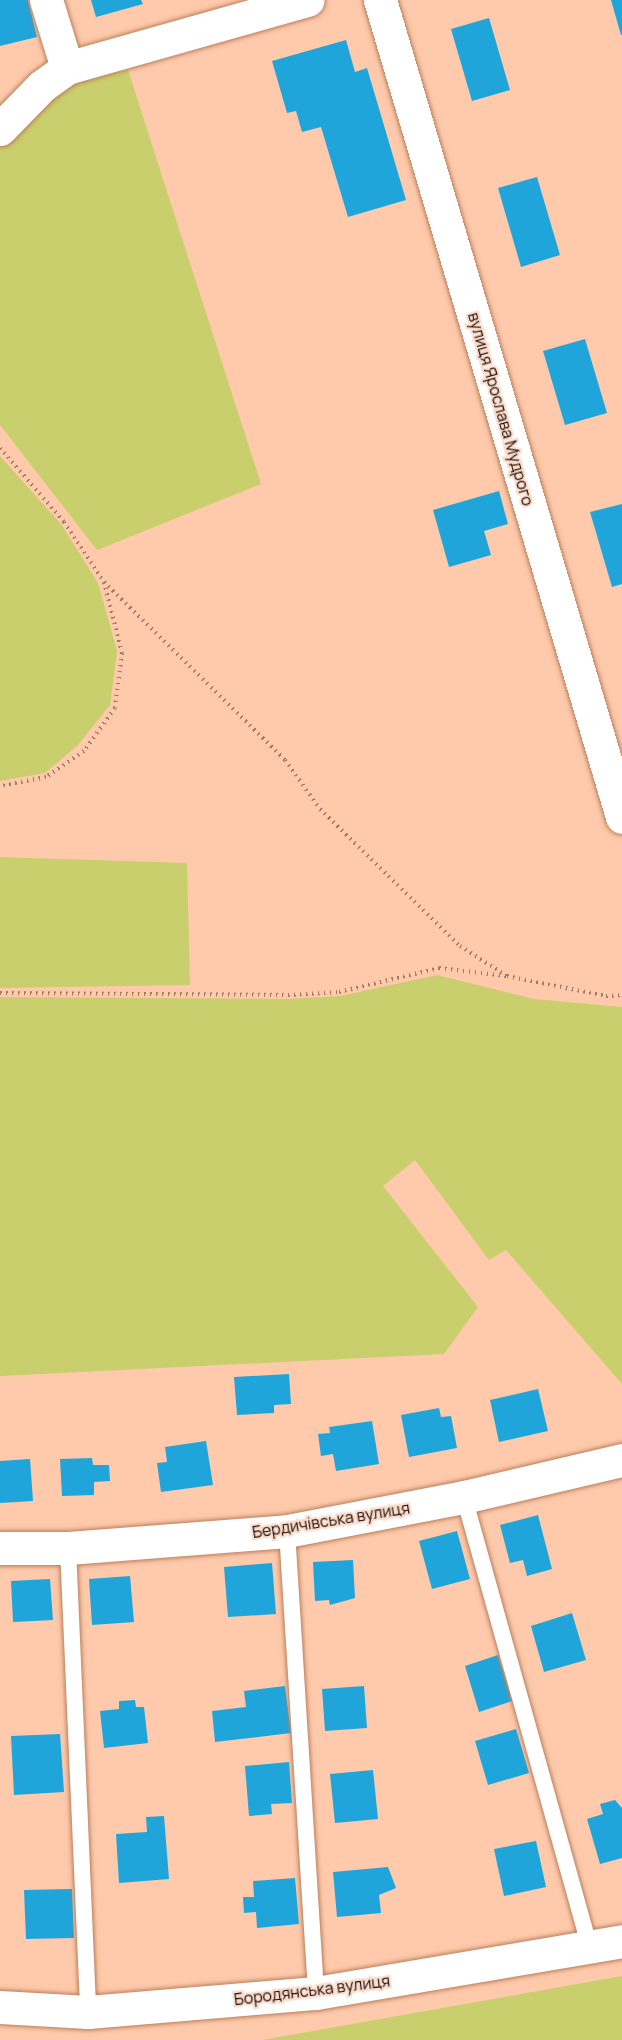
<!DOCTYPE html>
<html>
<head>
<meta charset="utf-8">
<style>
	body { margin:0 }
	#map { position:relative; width:622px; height:2040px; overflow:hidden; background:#fecaab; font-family:Manrope,sans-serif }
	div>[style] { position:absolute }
	.green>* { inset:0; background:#cacf6d }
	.building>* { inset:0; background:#20a5da }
	.path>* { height:4px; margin-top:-2px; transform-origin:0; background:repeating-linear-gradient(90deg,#a27a64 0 1.5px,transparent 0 6px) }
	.roads { filter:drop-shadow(0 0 2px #bb7f5b) drop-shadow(0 0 2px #bb7f5b) }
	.lane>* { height:16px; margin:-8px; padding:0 8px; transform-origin:8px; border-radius:8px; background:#fff }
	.street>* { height:33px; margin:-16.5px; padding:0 16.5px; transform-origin:16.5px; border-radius:16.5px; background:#fff }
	span { translate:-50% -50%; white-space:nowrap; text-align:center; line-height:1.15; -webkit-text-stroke:4.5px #f8ddce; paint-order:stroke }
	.street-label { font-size:16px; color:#210b00 }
</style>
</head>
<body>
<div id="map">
	<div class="green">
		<i style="clip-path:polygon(128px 70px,261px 484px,97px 550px,0 425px,0 146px,66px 83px)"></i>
		<i style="clip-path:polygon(0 456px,61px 524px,98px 583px,117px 651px,110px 705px,78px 745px,45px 773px,0 781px)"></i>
		<i style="clip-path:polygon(0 857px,187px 863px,190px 985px,0 988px)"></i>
		<i style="clip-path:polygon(437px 975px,534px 999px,622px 1007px,622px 1384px,506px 1250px,489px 1260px,415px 1160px,383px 1186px,478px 1307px,444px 1354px,0 1376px,0 997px,287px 999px,340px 996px)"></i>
		<i style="clip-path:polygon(622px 1976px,622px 2040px,262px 2040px)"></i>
	</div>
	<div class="building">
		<i style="clip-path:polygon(0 0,28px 0,37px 37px,0 46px)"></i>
		<i style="clip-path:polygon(91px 0,141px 0,143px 4px,96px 17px)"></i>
		<i style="clip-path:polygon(611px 0,622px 0,622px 35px,621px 35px)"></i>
		<i style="clip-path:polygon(489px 18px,510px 90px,472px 101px,451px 29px)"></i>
		<i style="clip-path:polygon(346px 40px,355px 72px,367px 68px,406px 200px,348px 217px,321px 127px,302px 132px,296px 111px,287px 113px,272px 61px)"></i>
		<i style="clip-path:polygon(537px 177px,560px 255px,521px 267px,498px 188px)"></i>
		<i style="clip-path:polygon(585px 339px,607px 413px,565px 425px,543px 351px)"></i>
		<i style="clip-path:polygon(499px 491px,508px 524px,484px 531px,491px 555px,449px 567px,433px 510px)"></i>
		<i style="clip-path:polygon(622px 504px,622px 584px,612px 587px,590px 512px)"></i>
		<i style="clip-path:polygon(289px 1374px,291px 1404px,274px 1405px,274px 1413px,237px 1415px,234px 1377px)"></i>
		<i style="clip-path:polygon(538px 1389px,548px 1431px,499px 1442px,490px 1400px)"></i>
		<i style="clip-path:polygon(439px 1408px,441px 1417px,451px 1416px,457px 1448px,409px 1457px,401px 1415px)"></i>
		<i style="clip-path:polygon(372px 1421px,379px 1464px,336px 1471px,333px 1454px,321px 1456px,318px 1434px,330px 1433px,329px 1427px)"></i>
		<i style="clip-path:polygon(206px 1441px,213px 1485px,161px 1492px,157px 1463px,167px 1462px,165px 1447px)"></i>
		<i style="clip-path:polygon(92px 1458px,93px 1465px,109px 1465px,110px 1481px,94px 1482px,94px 1495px,62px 1496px,60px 1459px)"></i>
		<i style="clip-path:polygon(30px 1459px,33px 1501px,0 1503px,0 1461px)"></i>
		<i style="clip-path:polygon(538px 1515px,552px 1569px,527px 1576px,523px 1560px,510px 1563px,500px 1525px)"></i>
		<i style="clip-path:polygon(457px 1531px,470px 1579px,432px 1589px,419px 1541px)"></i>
		<i style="clip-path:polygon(353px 1560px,355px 1598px,330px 1605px,329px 1600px,315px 1601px,313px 1562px)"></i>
		<i style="clip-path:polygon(272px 1563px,276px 1614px,228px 1617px,224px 1567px)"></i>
		<i style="clip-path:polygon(130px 1576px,134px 1622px,92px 1625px,89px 1579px)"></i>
		<i style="clip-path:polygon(50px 1579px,53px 1620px,13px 1622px,11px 1581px)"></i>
		<i style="clip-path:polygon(572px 1613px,586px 1660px,544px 1672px,531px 1626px)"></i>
		<i style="clip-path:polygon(498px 1655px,512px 1701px,479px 1712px,465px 1666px)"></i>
		<i style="clip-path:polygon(285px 1686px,291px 1733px,215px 1742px,212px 1711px,246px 1707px,244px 1691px)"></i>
		<i style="clip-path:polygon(364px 1686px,367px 1728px,325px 1731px,322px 1689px)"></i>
		<i style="clip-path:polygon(135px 1700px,136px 1707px,144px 1707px,148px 1743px,104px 1748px,100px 1711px,119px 1709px,119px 1701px)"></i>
		<i style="clip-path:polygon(516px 1729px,529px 1773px,488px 1785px,475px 1741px)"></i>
		<i style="clip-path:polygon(60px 1734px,64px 1792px,14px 1795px,11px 1736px)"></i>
		<i style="clip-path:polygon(289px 1762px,292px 1803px,271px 1804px,272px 1814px,249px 1816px,245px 1766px)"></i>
		<i style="clip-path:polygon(373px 1770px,378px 1819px,335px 1823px,330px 1774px)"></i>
		<i style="clip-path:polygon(615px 1800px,622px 1808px,622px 1858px,600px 1864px,587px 1819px,603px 1814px,600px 1804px)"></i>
		<i style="clip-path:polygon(164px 1816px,169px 1879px,119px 1883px,116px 1834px,147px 1832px,146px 1817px)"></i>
		<i style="clip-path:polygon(536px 1841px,546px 1887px,504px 1896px,494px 1849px)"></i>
		<i style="clip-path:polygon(388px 1867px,396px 1888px,379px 1895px,381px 1913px,337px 1917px,333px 1872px)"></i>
		<i style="clip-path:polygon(295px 1878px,299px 1924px,257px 1928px,256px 1912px,244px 1913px,243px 1897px,254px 1897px,253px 1881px)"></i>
		<i style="clip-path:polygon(72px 1889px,74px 1938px,26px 1939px,24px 1890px)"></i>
	</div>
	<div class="path">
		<i style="left:0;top:448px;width:98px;rotate:49.1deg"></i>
		<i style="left:64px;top:522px;width:72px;rotate:56.3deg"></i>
		<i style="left:104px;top:582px;width:73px;rotate:75.8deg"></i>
		<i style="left:122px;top:653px;width:55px;rotate:97.3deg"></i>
		<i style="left:115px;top:708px;width:53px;rotate:125.8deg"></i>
		<i style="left:84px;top:751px;width:46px;rotate:145.6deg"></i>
		<i style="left:46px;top:777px;width:47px;rotate:168.9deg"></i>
		<i style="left:104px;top:582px;width:254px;rotate:44.5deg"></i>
		<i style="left:285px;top:760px;width:60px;rotate:54.5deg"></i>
		<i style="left:320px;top:809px;width:196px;rotate:44.4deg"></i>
		<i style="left:460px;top:946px;width:56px;rotate:32.6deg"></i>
		<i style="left:507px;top:976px;width:101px;rotate:11.4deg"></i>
		<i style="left:606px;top:996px;width:16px;rotate:-4deg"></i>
		<i style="left:0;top:993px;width:288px;rotate:0.4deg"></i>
		<i style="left:288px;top:995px;width:51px;rotate:-3.4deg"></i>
		<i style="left:339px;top:992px;width:103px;rotate:-13.5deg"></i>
		<i style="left:439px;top:968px;width:68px;rotate:6.7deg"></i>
	</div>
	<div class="roads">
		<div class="lane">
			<i style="left:464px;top:1497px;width:468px;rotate:74.4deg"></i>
			<i style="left:287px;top:1531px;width:463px;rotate:86.4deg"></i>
			<i style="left:68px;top:1548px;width:464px;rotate:87.5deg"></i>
		</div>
		<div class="street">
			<i style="left:46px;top:0;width:71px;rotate:72.8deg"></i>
			<i style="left:380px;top:0;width:852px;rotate:73.5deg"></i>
			<i style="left:0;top:129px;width:60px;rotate:-45.7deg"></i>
			<i style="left:42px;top:86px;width:31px;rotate:-36deg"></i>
			<i style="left:67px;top:68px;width:250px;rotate:-15.8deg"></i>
			<i style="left:0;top:1548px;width:68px"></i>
			<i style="left:68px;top:1548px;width:220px;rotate:-4.4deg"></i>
			<i style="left:287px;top:1531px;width:180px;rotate:-10.9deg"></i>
			<i style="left:464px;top:1497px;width:162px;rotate:-13.2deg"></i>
			<i style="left:0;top:2007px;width:88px;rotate:3.3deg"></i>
			<i style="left:88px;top:2012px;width:229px;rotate:-4.8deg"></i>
			<i style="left:316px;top:1993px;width:310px;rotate:-9.6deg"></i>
		</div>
	</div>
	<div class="street-label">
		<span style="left:501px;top:409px;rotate:74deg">вулиця Ярослава Мудрого</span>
		<span style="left:331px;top:1520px;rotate:-9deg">Бердичівська вулиця</span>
		<span style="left:312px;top:1990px;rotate:-7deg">Бородянська вулиця</span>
	</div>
</div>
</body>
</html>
